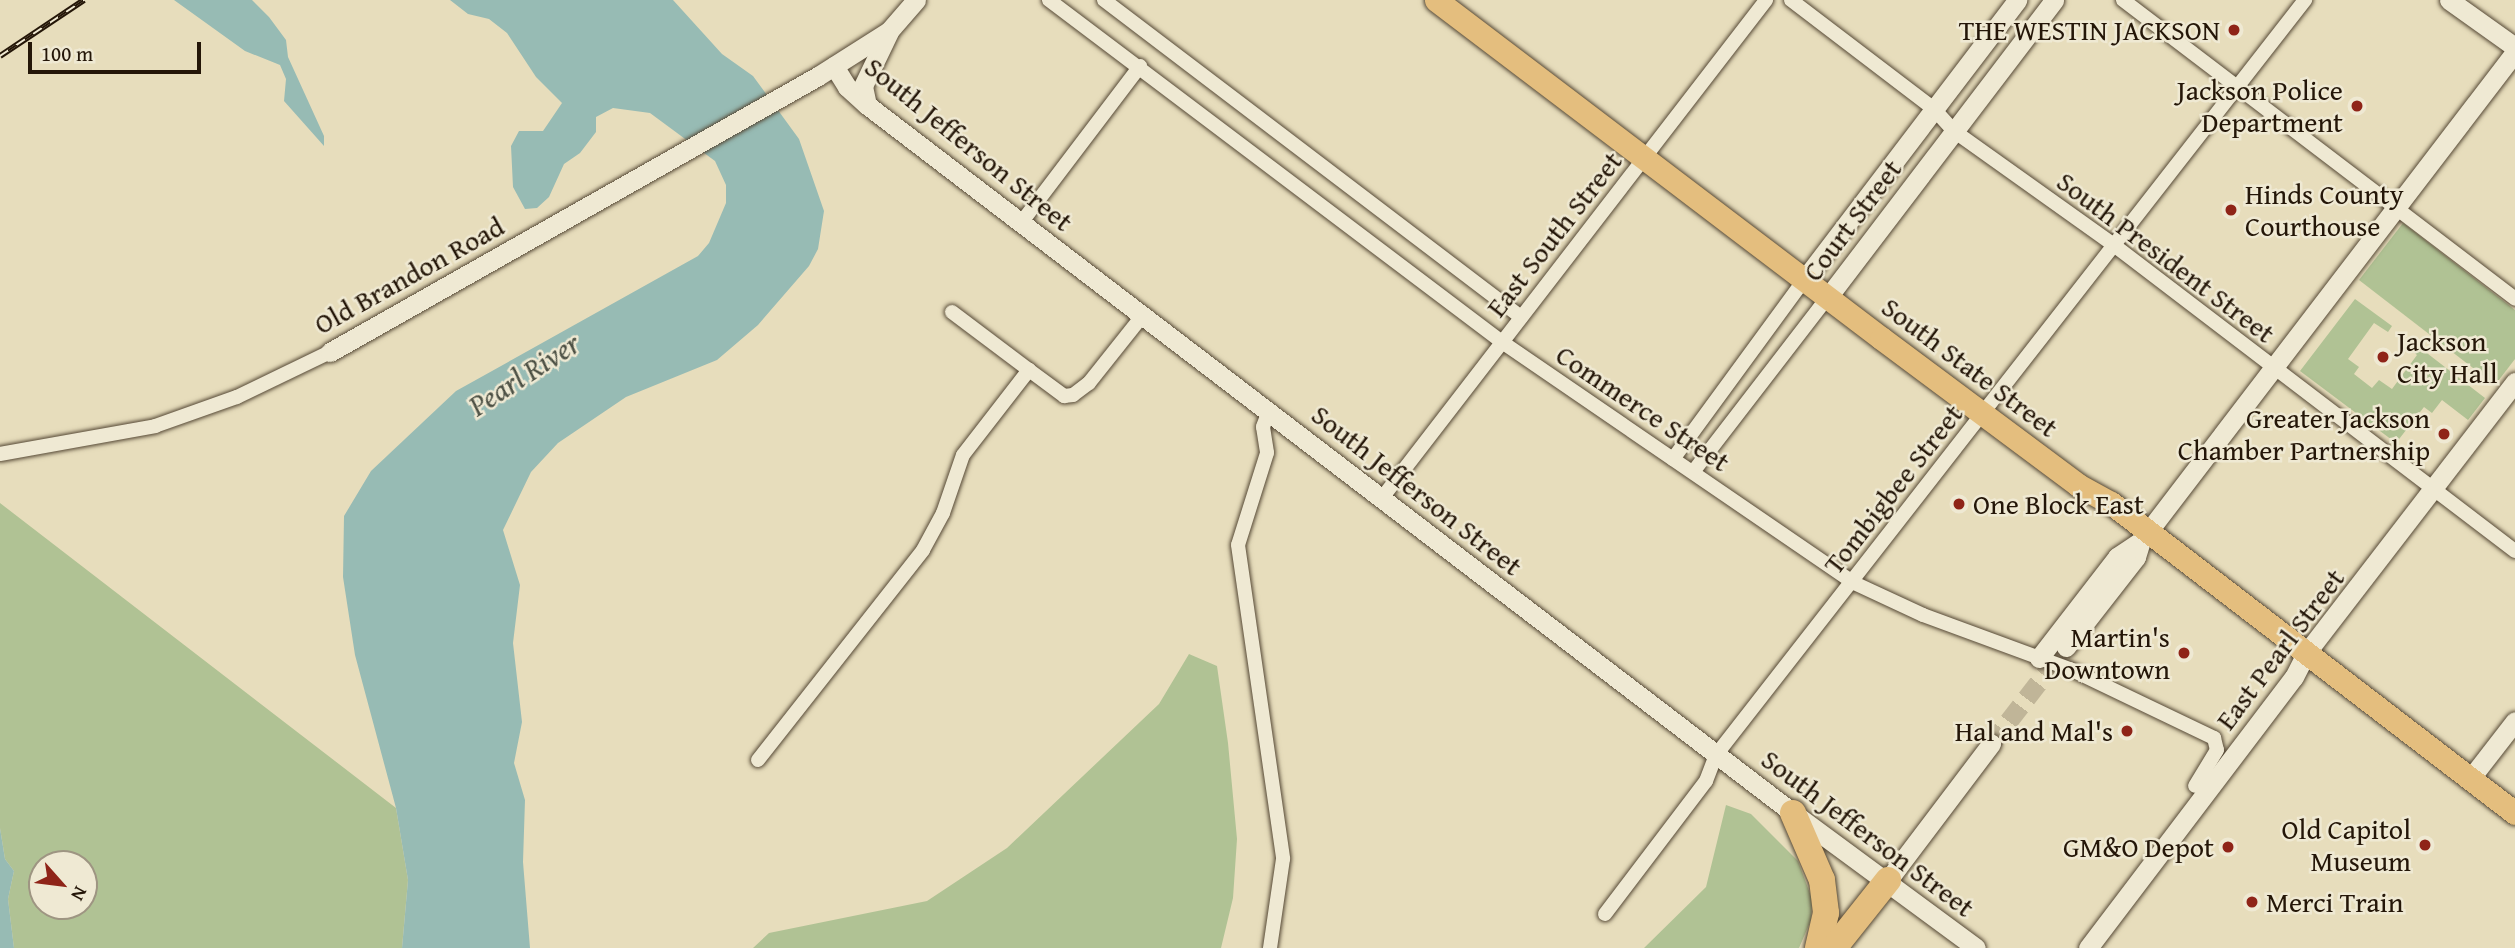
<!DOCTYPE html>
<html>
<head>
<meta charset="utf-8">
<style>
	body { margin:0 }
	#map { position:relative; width:2515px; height:948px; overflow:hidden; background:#e7ddbc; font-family:"Gentium Book Plus",serif }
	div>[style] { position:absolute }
	.green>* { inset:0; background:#b0c294 }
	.water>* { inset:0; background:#97bbb4 }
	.secondary-tunnel>* { height:19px; margin-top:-9.5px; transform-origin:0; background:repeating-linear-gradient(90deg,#c0b598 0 19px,transparent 0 29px) }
	.roads { filter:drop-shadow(0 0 2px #554835) drop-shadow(0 0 2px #554835) }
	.street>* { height:14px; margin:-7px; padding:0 7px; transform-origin:7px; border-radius:7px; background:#efe9d3 }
	.secondary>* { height:19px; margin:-9.5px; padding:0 9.5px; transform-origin:9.5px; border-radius:9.5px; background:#efe9d3 }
	.primary>* { height:23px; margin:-11.5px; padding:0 11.5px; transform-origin:11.5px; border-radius:11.5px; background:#e4be7e }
	.highway>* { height:26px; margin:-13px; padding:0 13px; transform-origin:13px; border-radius:13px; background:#e4be7e }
	.rail>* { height:6px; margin-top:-3px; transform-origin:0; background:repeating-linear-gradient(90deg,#efe9d3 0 10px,#241608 0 20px); box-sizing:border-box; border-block:2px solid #241608 }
	.dots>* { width:19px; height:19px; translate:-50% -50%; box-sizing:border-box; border:4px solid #efe9d3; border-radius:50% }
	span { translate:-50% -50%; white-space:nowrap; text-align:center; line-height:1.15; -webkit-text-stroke:5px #efe9d3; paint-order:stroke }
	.poi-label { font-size:28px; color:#241608 }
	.right { translate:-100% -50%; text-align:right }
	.left { translate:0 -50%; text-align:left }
	.street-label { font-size:28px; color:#241608 }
	.water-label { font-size:30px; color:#4c5044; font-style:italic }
	.north { position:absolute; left:28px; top:850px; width:70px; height:70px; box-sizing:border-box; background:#efe9d3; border:2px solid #9e9582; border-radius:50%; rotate:118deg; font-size:19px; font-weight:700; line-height:28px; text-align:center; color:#241608 }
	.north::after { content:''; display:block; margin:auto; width:24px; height:32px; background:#8f2418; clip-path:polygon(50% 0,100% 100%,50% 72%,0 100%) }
	.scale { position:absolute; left:28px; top:42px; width:173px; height:32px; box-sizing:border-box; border:4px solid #241608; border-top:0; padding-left:9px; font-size:21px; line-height:24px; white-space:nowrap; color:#241608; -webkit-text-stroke:5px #efe9d3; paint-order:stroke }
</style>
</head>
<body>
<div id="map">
	<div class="green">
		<i style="clip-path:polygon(2403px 223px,2515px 310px,2515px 359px,2495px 385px,2359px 280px)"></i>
		<i style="clip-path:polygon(2355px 299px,2392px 326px,2388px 332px,2374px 323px,2348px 359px,2359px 367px,2354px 374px,2372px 388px,2379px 380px,2392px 389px,2417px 355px,2406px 346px,2410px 340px,2485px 398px,2468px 420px,2442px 400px,2432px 413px,2424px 407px,2396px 443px,2300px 371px)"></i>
		<i style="clip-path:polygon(evenodd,0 503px,396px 808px,408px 880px,402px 948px,14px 948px,8px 899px,14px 871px,5px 859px,0 828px,0 503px,42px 864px,84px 864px,84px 906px,42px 906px,42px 864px)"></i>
		<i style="clip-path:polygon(1189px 654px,1217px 666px,1228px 743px,1237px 839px,1233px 898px,1221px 948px,753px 948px,769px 933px,927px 901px,1007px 848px,1159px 704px)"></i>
		<i style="clip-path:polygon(1726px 805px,1751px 814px,1798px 861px,1812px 899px,1811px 920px,1799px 948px,1644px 948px,1706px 887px)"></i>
	</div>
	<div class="water">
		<i style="clip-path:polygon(174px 0,252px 0,269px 17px,286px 40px,288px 57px,324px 136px,324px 146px,284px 101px,286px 79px,280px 65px,245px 51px)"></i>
		<i style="clip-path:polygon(450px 0,673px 0,722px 54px,753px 76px,799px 139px,824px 211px,818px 249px,809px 266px,758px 325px,717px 360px,626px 397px,558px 443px,531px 472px,503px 530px,520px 585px,513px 643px,522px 722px,514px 763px,525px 800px,523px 862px,530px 948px,402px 948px,408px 880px,396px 808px,355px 655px,343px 577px,344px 516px,371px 471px,456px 391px,698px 256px,709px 243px,726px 203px,726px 185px,715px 161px,650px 113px,613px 108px,596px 117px,596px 132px,580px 153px,564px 164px,549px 197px,537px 208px,525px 209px,513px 187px,511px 146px,519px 131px,543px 131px,562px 103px,536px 77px,507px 33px,489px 19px,468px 14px)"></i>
		<i style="clip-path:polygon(0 828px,5px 859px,14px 871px,8px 899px,14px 948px,0 948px)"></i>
	</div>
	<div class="secondary-tunnel">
		<i style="left:1991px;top:744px;width:123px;rotate:-52.3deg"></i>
	</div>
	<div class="roads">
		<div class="street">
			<i style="left:1049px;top:0;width:568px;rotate:37.05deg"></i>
			<i style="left:1502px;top:342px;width:424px;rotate:34.4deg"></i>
			<i style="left:1852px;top:582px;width:78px;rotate:24.9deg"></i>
			<i style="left:1923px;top:615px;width:157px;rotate:20.2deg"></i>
			<i style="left:2070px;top:669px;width:160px;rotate:25.6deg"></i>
			<i style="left:2214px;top:738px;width:12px;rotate:76deg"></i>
			<i style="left:2217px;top:750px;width:42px;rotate:121.4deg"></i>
			<i style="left:1104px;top:0;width:524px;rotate:37.24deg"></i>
			<i style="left:1791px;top:0;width:180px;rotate:37.3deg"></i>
			<i style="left:1934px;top:109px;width:30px;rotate:48deg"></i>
			<i style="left:1954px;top:131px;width:198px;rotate:35.5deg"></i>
			<i style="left:2115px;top:246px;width:503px;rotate:37.33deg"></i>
			<i style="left:2123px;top:0;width:493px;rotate:37.3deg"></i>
			<i style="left:1021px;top:223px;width:197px;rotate:-52.8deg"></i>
			<i style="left:952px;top:312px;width:96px;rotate:37deg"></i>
			<i style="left:1269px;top:411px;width:17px;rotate:111deg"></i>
			<i style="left:1263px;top:427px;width:26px;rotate:81deg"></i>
			<i style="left:1267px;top:453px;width:96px;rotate:107.5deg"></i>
			<i style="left:1238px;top:545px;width:317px;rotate:81.8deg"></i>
			<i style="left:1283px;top:859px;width:90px;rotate:98.3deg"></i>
			<i style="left:0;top:454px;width:158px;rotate:-10.2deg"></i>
			<i style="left:155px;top:426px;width:87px;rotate:-19.5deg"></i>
			<i style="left:237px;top:397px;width:103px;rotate:-25.8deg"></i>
			<i style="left:1673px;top:459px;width:222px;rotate:-53.8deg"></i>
			<i style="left:1693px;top:472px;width:221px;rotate:-52.4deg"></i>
			<i style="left:1382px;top:498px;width:629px;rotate:-52.36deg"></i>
			<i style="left:758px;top:760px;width:267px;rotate:-51.8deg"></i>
			<i style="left:923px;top:550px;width:42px;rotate:-61.6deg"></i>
			<i style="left:943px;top:513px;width:61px;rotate:-71deg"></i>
			<i style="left:963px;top:455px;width:108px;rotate:-52.2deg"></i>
			<i style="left:1029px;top:370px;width:44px;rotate:36.6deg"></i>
			<i style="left:1064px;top:396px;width:9px;rotate:-6deg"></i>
			<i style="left:1073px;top:395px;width:20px;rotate:-37deg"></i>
			<i style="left:1089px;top:383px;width:87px;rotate:-51.5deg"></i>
			<i style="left:1605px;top:914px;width:167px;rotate:-52.8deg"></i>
			<i style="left:1706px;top:781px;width:28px;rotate:-69deg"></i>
			<i style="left:1716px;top:755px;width:958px;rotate:-52.04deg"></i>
		</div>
		<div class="secondary">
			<i style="left:2449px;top:0;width:81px;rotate:35.5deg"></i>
			<i style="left:834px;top:66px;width:25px;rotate:58deg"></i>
			<i style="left:847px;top:87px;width:27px;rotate:42deg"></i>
			<i style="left:867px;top:105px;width:1166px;rotate:37.4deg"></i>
			<i style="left:1793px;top:813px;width:227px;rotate:36.4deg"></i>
			<i style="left:867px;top:105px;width:19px;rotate:-102deg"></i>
			<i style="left:863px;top:86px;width:60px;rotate:-64.3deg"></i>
			<i style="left:1804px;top:280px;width:352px;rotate:-52.7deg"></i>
			<i style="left:1828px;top:297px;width:373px;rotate:-52.7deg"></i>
			<i style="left:330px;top:352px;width:561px;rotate:-29.49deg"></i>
			<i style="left:818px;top:76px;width:84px;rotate:-32.4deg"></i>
			<i style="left:889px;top:31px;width:41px;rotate:-48.9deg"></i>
			<i style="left:2066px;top:647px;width:114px;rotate:-52.1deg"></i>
			<i style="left:2136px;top:557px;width:17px;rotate:-73deg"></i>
			<i style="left:2141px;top:541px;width:616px;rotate:-52.59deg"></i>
			<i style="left:2039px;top:658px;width:128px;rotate:-52.3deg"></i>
			<i style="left:2117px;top:557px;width:29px;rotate:-34deg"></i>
			<i style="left:2470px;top:779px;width:73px;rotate:-52.2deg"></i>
			<i style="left:1888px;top:880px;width:171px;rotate:-52.9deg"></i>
			<i style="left:2088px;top:948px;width:340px;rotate:-52.8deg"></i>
			<i style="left:2294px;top:677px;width:28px;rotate:-63deg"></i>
			<i style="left:2307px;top:652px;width:341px;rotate:-52.4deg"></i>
		</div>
		<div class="primary">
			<i style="left:1436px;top:0;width:559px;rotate:37.22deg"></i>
			<i style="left:1881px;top:338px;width:246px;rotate:36.7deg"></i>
			<i style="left:2078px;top:485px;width:38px;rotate:29deg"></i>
			<i style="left:2111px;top:503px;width:509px;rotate:37.5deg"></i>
		</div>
		<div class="highway">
			<i style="left:1793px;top:813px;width:73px;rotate:66.6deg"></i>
			<i style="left:1822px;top:880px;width:33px;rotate:83deg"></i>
			<i style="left:1826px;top:913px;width:36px;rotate:103deg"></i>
			<i style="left:1834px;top:948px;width:87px;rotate:-51.5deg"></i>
		</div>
	</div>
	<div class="rail">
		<i style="left:0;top:56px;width:101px;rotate:-33.7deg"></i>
	</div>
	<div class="dots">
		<i style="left:2234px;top:30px;background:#8f2418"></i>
		<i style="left:2357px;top:106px;background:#8f2418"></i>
		<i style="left:2231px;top:210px;background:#8f2418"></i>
		<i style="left:2383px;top:357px;background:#8f2418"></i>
		<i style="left:2444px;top:434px;background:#8f2418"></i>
		<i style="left:1959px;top:504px;background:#8f2418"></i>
		<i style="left:2184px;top:653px;background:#8f2418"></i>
		<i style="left:2127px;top:731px;background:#8f2418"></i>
		<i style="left:2425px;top:845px;background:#8f2418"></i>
		<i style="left:2228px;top:847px;background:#8f2418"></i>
		<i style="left:2252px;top:902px;background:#8f2418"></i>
	</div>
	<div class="poi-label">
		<span class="right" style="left:2220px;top:30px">THE WESTIN JACKSON</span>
		<span class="right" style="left:2343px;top:106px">Jackson Police<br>Department</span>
		<span class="left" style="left:2245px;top:210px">Hinds County<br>Courthouse</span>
		<span class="left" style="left:2397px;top:357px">Jackson<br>City Hall</span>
		<span class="right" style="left:2430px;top:434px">Greater Jackson<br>Chamber Partnership</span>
		<span class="left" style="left:1973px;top:504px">One Block East</span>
		<span class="right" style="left:2170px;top:653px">Martin's<br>Downtown</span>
		<span class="right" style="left:2113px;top:731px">Hal and Mal's</span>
		<span class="right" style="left:2411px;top:845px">Old Capitol<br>Museum</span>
		<span class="right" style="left:2214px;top:847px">GM&amp;O Depot</span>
		<span class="left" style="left:2266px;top:902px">Merci Train</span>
	</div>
	<div class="street-label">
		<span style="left:969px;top:144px;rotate:39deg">South Jefferson Street</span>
		<span style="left:1852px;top:220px;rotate:-53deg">Court Street</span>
		<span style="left:1554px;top:234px;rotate:-52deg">East South Street</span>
		<span style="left:2166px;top:257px;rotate:37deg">South President Street</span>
		<span style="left:409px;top:275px;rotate:-29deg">Old Brandon Road</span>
		<span style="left:1970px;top:367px;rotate:37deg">South State Street</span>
		<span style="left:1643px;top:408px;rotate:34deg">Commerce Street</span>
		<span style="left:1893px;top:489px;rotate:-52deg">Tombigbee Street</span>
		<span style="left:1417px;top:490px;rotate:38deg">South Jefferson Street</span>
		<span style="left:2280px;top:649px;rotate:-53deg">East Pearl Street</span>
		<span style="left:1868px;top:833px;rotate:37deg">South Jefferson Street</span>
	</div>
	<div class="water-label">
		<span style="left:524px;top:374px;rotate:-33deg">Pearl River</span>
	</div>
	<div class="north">N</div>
	<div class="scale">100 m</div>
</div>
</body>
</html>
